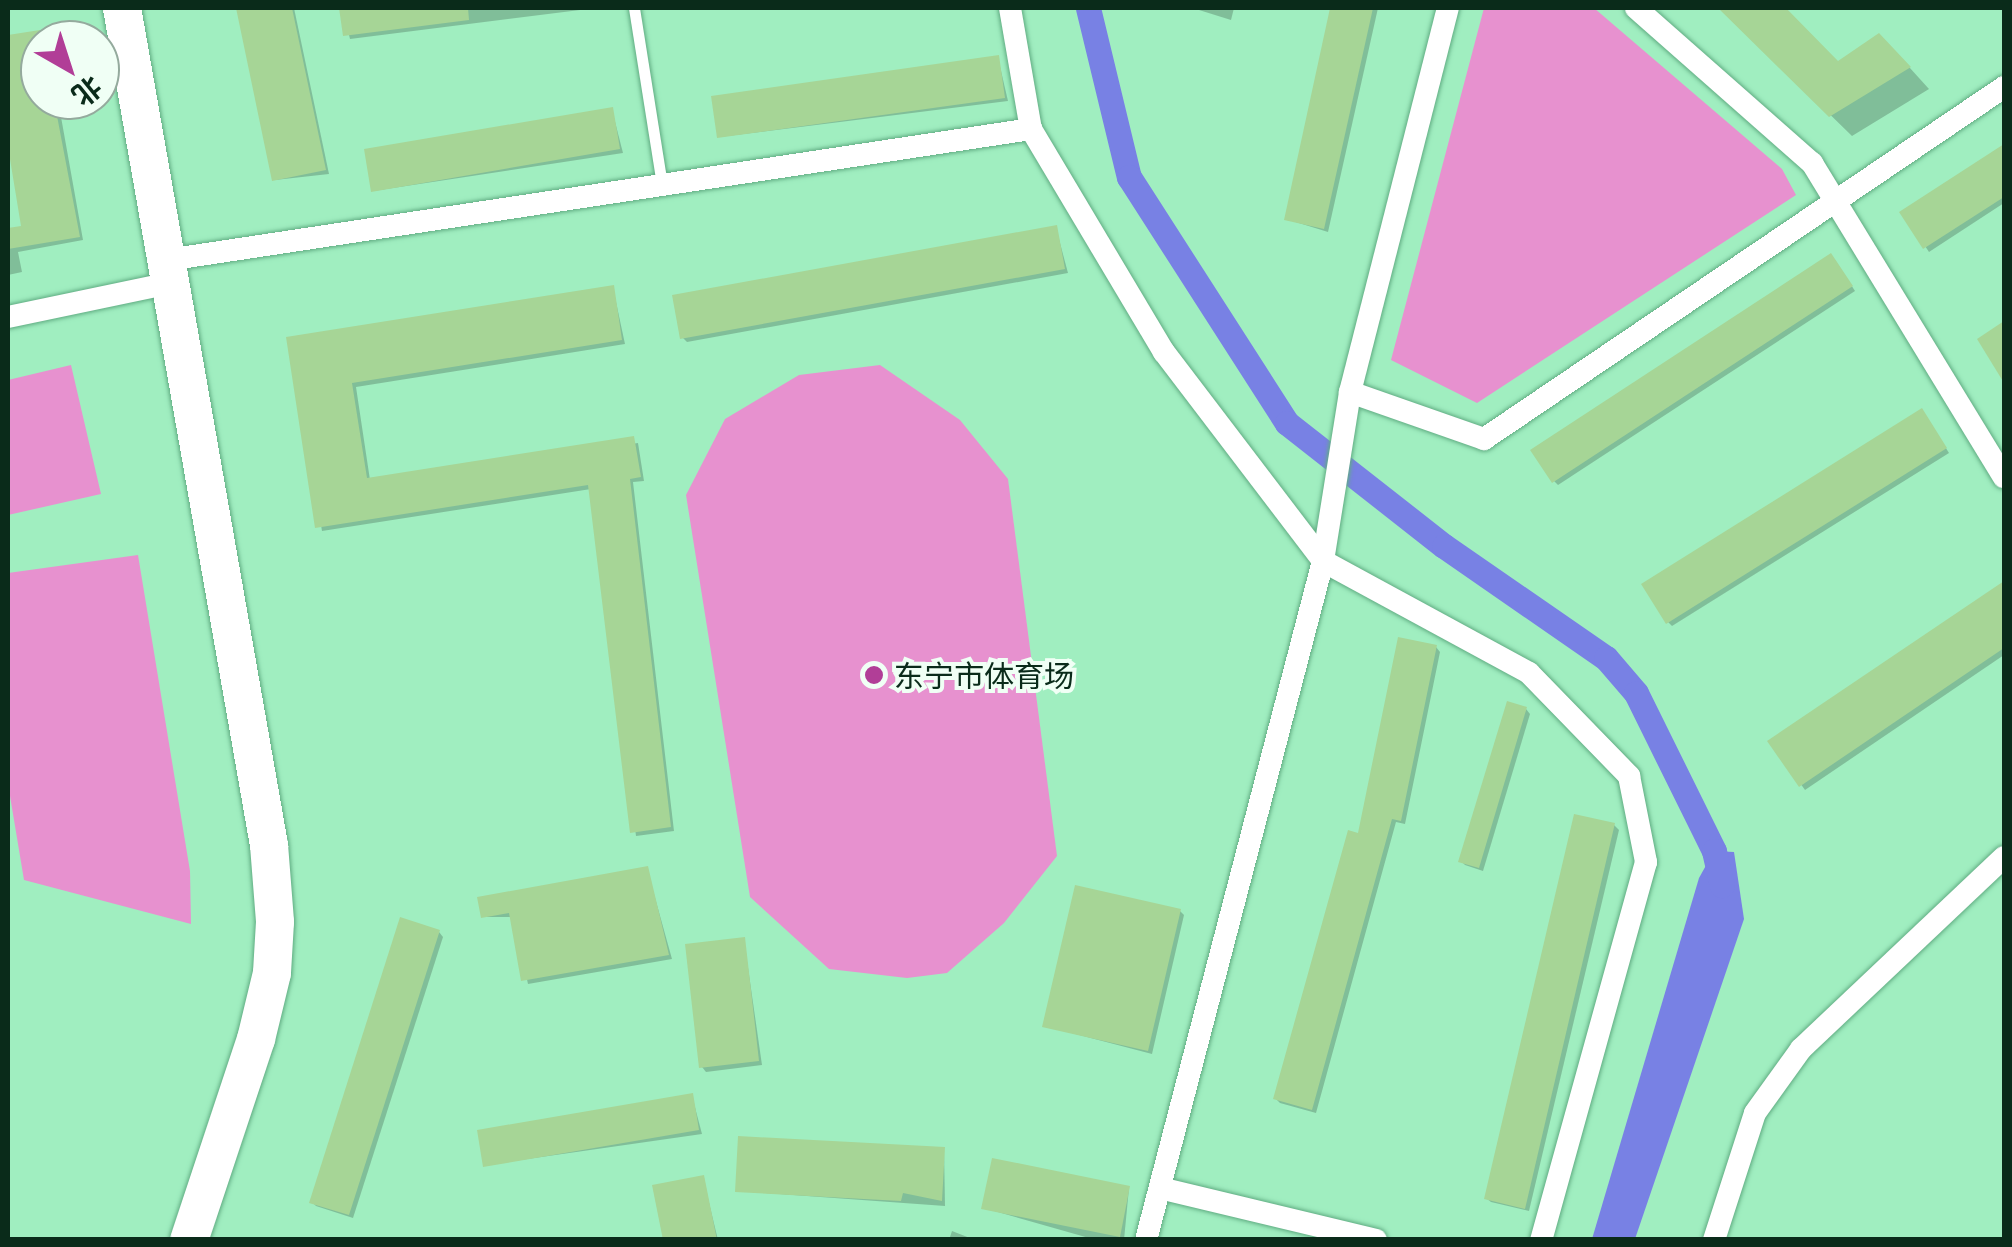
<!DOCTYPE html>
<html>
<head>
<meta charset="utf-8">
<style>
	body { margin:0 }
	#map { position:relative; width:2012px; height:1247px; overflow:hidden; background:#a0eec0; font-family:Lato,"Noto Sans SC",sans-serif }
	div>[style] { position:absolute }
	.green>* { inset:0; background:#e791cf }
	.water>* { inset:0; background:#7881e4 }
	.shadow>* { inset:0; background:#0003 }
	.canal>* { height:25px; margin:-12.5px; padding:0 12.5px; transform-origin:12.5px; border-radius:12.5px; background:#7881e4 }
	.building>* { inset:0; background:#a6d596 }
	.roads { filter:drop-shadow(0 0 2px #60ac82) drop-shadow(0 0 2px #60ac82) }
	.service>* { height:11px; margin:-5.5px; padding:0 5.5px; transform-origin:5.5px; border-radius:5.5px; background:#fff }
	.minor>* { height:22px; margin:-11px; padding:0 11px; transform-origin:11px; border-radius:11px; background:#fff }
	.trunk>* { height:38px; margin:-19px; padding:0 19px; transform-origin:19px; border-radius:19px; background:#fff }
	.dots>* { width:28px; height:28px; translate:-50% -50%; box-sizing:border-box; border:5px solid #f0fff5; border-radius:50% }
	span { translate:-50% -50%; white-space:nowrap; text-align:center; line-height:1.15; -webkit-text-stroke:8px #f0fff5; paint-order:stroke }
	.poi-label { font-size:30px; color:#0a2b1a }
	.left { translate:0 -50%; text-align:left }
	.frame { position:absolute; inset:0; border:10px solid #0a2b1a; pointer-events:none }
	.north { position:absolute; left:20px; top:20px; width:100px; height:100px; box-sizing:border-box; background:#f0fff5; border:2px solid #94aa9d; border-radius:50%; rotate:141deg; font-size:28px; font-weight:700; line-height:40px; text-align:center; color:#0a2b1a }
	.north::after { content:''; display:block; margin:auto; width:35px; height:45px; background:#b13e97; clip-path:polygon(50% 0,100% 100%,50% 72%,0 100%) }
</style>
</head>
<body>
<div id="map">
	<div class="green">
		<i style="clip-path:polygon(1484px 8px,1594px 8px,1782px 169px,1796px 195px,1477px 403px,1391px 360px)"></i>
		<i style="clip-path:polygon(71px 365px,101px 494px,8px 515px,8px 380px)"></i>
		<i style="clip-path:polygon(880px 365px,960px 420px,1008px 479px,1057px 856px,1004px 923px,947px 973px,907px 978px,829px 969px,750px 897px,686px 495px,725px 419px,799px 375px)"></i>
		<i style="clip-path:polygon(138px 555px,190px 871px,191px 924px,24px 880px,8px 784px,8px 573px)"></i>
	</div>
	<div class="water">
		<i style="clip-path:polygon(1714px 851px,1734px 852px,1744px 919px,1635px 1239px,1592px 1239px,1699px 878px)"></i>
	</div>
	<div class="shadow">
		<i style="clip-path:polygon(239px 8px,294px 8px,329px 174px,275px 180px)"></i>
		<i style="clip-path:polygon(342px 8px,596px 8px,350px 39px)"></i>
		<i style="clip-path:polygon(1234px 8px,1231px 20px,1199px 10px,1199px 8px)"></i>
		<i style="clip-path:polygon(1333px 8px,1378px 8px,1328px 232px,1286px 219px)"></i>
		<i style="clip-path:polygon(1721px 8px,1783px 8px,1838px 64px,1900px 57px,1929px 89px,1852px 136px)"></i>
		<i style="clip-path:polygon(42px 32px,47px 40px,40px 40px,40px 100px,58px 100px,83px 240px,18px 252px,22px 272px,8px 275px,8px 231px,24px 228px,8px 125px,8px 37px)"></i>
		<i style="clip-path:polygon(998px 58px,1008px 101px,719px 137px)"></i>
		<i style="clip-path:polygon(612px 110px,623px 153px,373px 191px)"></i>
		<i style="clip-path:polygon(2004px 147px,2004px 203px,1929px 252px,1903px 213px)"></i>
		<i style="clip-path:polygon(1056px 228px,1068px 273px,687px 342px,683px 338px)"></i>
		<i style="clip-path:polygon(1835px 260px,1855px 291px,1558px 485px,1554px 481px)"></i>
		<i style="clip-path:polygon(613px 288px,625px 344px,356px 387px,370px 480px,638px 443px,644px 481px,633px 482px,674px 831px,636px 836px,591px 489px,322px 531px,289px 339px)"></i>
		<i style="clip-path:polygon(1926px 416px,1949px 453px,1672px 626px,1668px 622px)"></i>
		<i style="clip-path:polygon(2004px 584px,2004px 655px,1805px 790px,1771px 742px)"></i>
		<i style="clip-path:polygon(1436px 647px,1440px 652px,1405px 824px,1396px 822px,1316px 1113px,1280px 1103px,1276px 1099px)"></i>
		<i style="clip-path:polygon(1526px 709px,1530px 714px,1483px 871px,1465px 865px,1461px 861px)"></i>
		<i style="clip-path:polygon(1614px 825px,1619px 830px,1529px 1211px,1491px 1202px,1486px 1198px)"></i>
		<i style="clip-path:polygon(647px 869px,672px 959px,528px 984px,513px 917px,483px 917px)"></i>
		<i style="clip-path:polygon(1180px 911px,1184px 915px,1152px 1054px,1045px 1026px)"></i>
		<i style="clip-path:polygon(439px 932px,443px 937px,353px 1218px,316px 1206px,312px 1202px)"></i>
		<i style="clip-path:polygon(744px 940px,762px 1065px,706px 1072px,702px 1067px)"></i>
		<i style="clip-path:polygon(692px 1096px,702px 1134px,485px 1165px)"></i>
		<i style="clip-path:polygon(944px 1149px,945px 1206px,737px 1191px)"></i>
		<i style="clip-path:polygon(703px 1178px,718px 1240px,665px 1240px)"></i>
		<i style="clip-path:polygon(1129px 1188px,1124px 1240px,1096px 1240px,984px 1208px)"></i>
		<i style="clip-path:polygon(952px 1231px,975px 1240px,949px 1240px)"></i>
	</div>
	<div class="canal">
		<i style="left:1088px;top:8px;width:174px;rotate:76.4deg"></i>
		<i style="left:1129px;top:177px;width:292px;rotate:57.3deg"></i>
		<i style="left:1287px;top:423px;width:199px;rotate:38.1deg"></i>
		<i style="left:1444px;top:546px;width:197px;rotate:34.7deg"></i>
		<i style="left:1606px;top:658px;width:46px;rotate:49.4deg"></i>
		<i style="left:1636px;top:693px;width:176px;rotate:63.7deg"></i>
		<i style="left:1714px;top:851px;width:35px;rotate:77deg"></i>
	</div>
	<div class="building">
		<i style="clip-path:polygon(236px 8px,292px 8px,326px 170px,272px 181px)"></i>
		<i style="clip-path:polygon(339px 8px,468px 8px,469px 20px,343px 36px)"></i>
		<i style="clip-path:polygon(1330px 8px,1373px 8px,1324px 229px,1284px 220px)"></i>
		<i style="clip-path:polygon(1718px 8px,1786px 8px,1838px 61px,1879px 33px,1911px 67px,1829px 117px)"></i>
		<i style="clip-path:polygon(40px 30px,40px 100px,54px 100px,80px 237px,8px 249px,8px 228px,21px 226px,8px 147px,8px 35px)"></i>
		<i style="clip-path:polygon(999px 55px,1005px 98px,717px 138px,711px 96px)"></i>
		<i style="clip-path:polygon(613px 107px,620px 149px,371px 192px,364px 149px)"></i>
		<i style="clip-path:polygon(2004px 144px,2004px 197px,1923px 249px,1899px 212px)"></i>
		<i style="clip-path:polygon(1057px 225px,1065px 269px,680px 339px,672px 295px)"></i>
		<i style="clip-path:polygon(1831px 253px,1853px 286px,1552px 483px,1530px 450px)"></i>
		<i style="clip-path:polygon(614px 285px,622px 340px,352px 383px,367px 478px,634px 436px,641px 477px,630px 479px,671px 827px,630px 833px,588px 485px,315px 528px,286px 337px)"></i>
		<i style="clip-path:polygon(2004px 321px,2004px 383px,1977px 339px)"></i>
		<i style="clip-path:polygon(1922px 408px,1947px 448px,1666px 624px,1641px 584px)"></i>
		<i style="clip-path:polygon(2004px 581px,2004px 648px,1799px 787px,1767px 741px)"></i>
		<i style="clip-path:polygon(1398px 637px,1437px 645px,1401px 821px,1392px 819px,1312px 1110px,1273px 1099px,1348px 830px,1358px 833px)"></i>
		<i style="clip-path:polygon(1507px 701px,1527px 707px,1479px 868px,1458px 862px)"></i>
		<i style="clip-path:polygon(1574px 814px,1615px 823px,1525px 1209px,1484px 1199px)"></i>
		<i style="clip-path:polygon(648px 866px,669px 955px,521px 981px,509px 913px,481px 918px,477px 897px)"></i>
		<i style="clip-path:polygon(1075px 885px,1181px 909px,1148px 1051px,1042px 1027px)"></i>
		<i style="clip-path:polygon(400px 917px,440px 930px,349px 1215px,309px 1203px)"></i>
		<i style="clip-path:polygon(745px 937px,759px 1061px,699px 1068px,685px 944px)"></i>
		<i style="clip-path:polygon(693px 1093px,699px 1130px,483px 1167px,477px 1130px)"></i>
		<i style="clip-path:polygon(738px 1136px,945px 1147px,942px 1201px,903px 1193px,901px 1201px,735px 1192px)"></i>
		<i style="clip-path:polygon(992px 1158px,1130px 1186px,1120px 1237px,981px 1209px)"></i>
		<i style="clip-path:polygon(704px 1175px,717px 1240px,663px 1240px,652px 1185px)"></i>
	</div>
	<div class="roads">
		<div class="service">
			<i style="left:634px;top:8px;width:178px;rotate:81deg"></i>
		</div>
		<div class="minor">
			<i style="left:1010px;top:8px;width:123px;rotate:80.2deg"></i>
			<i style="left:1031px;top:129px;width:260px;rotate:59.2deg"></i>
			<i style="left:1164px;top:352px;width:263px;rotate:52.7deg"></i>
			<i style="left:1323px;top:561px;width:234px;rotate:28.5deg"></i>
			<i style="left:1529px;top:673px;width:144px;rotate:45.8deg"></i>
			<i style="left:1629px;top:776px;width:88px;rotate:78.8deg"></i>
			<i style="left:1646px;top:862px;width:392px;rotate:105.5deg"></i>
			<i style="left:1636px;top:8px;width:235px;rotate:41.4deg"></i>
			<i style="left:1812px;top:163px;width:368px;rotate:58.6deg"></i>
			<i style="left:167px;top:260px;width:874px;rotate:-8.62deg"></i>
			<i style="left:8px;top:317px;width:167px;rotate:-11.8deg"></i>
			<i style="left:1350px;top:392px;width:142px;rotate:19.3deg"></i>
			<i style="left:1484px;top:439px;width:628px;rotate:-34.09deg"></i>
			<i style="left:1160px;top:1188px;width:222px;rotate:13.5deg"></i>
			<i style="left:1146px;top:1240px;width:702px;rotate:-75.39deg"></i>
			<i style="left:1323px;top:561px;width:171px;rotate:-80.9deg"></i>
			<i style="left:1350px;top:392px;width:396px;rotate:-75.7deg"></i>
			<i style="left:1714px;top:1240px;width:133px;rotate:-72.1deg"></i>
			<i style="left:1755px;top:1113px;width:79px;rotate:-54.3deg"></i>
			<i style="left:1801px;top:1049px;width:279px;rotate:-43.4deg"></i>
		</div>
		<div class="trunk">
			<i style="left:122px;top:8px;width:850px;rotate:80.04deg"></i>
			<i style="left:269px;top:845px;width:77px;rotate:85.5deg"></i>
			<i style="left:275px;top:922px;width:51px;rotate:93.4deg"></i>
			<i style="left:272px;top:973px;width:68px;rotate:103.6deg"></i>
			<i style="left:256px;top:1039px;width:212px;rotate:108.4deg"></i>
		</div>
	</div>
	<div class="dots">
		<i style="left:874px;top:675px;background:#b13e97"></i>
	</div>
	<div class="poi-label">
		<span class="left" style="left:894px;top:675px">东宁市体育场</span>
	</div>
	<div class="frame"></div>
	<div class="north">北</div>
</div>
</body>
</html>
